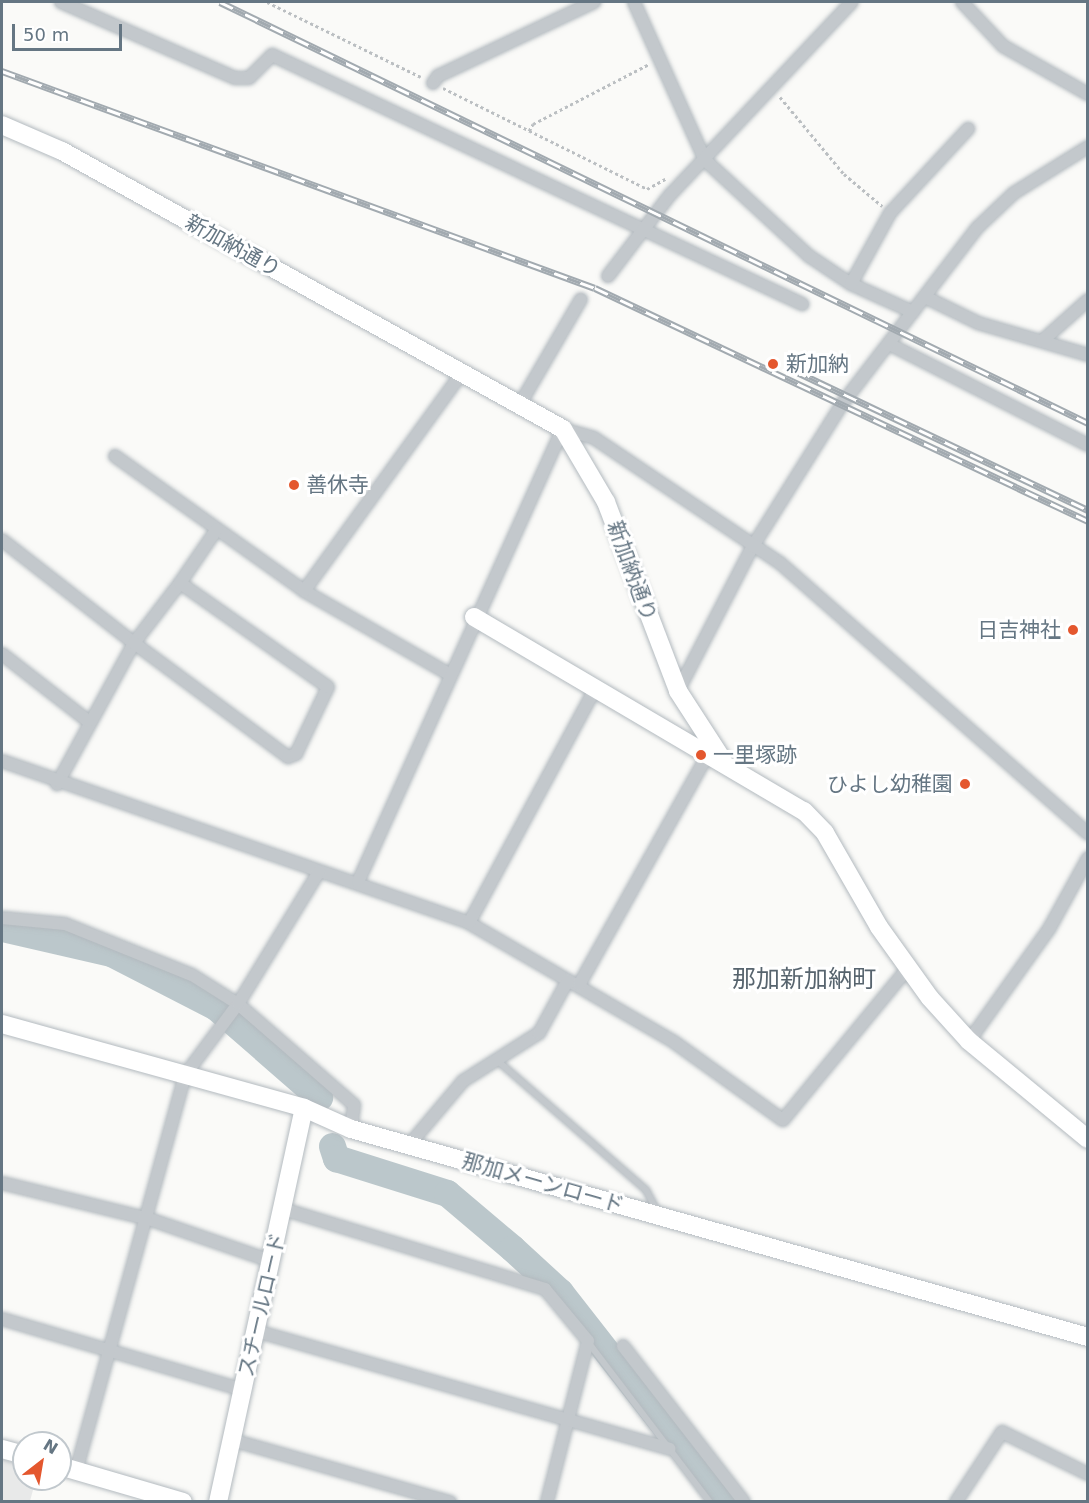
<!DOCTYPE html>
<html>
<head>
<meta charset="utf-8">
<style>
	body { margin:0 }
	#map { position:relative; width:1089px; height:1503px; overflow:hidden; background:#fafaf8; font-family:"DejaVu Sans","Noto Sans JP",sans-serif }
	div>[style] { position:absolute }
	.built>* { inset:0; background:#e8e9e9 }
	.river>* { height:27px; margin:-13.5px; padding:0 13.5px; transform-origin:13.5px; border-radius:13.5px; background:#bbc7cb }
	.path>* { height:3px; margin-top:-1.5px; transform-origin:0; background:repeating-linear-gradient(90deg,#bbbfc2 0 3px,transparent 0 6px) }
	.roads { filter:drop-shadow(0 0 2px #b3babf) drop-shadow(0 0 2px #b3babf) }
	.lane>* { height:6px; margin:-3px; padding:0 3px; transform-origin:3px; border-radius:3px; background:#c3c8cc }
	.street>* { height:12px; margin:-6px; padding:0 6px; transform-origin:6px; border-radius:6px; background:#c3c8cc }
	.secondary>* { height:18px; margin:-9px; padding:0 9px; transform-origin:9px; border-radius:9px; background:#fff }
	.rail>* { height:7px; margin-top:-3.5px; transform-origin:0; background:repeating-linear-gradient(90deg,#fff 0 14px,#a2aab0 0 28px); box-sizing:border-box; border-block:2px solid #a2aab0 }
	.dots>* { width:16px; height:16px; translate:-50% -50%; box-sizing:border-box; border:3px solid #fff; border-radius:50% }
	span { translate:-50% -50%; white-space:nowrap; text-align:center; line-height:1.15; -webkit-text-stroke:6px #fff; paint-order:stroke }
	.street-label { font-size:21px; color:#657683 }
	.poi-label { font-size:21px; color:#657683 }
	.left { translate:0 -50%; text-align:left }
	.right { translate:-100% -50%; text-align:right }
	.quarter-label { font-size:24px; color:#57646e }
	.frame { position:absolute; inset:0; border:3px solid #657683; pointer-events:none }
	.north { position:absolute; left:12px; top:1431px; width:60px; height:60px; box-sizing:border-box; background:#fff; border:2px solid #c1c8cd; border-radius:50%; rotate:31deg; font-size:16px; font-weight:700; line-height:24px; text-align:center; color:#657683 }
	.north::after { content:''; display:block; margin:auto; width:21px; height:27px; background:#e4572e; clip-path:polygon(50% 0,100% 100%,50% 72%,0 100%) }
	.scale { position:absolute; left:12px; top:24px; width:110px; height:27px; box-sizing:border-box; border:3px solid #657683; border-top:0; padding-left:8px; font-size:18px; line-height:21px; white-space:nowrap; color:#657683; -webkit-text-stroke:4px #fff; paint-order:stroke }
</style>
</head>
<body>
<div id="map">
	<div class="built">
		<i style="clip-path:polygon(2px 1459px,24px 1466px,24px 1479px,36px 1479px,30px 1501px,2px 1501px)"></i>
	</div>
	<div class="river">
		<i style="left:2px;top:928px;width:112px;rotate:12.9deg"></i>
		<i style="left:111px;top:953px;width:118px;rotate:27.2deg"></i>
		<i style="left:216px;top:1007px;width:137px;rotate:41.1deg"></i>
		<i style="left:332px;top:1146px;width:13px;rotate:72deg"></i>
		<i style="left:336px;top:1158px;width:116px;rotate:17.5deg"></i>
		<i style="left:447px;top:1193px;width:85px;rotate:40.2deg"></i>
		<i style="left:512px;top:1248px;width:65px;rotate:42.5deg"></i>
		<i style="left:560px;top:1292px;width:266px;rotate:52deg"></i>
	</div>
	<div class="path">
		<i style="left:267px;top:2px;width:171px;rotate:26deg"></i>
		<i style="left:443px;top:88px;width:228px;rotate:26.3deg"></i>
		<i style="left:647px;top:189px;width:21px;rotate:-29deg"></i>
		<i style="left:780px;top:97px;width:100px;rotate:50.3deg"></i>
		<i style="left:844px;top:174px;width:50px;rotate:40.1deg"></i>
		<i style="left:529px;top:131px;width:8px;rotate:-60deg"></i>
		<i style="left:533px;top:124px;width:131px;rotate:-27.3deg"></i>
	</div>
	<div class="roads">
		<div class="lane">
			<i style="left:499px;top:1062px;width:195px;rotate:41deg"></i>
			<i style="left:646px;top:1190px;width:24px;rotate:62deg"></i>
			<i style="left:588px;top:1342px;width:201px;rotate:52.7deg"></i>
		</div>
		<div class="street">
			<i style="left:61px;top:2px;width:190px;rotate:23.6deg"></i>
			<i style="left:235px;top:78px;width:14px"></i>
			<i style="left:249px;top:78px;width:33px;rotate:-45deg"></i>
			<i style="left:272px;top:55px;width:586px;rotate:25.16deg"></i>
			<i style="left:634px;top:2px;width:173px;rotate:65.8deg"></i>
			<i style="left:705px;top:160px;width:142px;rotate:42.7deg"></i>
			<i style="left:809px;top:256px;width:50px;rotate:33.7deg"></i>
			<i style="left:851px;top:284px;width:68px;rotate:24.3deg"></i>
			<i style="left:962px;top:2px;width:60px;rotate:47deg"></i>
			<i style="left:1003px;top:46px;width:98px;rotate:29.5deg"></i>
			<i style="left:433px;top:83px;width:9px;rotate:-54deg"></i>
			<i style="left:438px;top:76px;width:173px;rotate:-25.4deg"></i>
			<i style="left:608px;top:276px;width:102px;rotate:-52.6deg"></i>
			<i style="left:670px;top:195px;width:265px;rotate:-46.7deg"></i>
			<i style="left:851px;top:284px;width:81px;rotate:-61.2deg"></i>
			<i style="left:890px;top:213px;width:115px;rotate:-47.1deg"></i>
			<i style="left:925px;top:297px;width:59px;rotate:26.1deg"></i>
			<i style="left:978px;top:323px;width:115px;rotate:16.2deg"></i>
			<i style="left:1042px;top:341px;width:62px;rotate:-41.7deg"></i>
			<i style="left:889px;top:344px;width:223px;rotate:26.9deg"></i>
			<i style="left:520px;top:404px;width:121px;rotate:-59.8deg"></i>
			<i style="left:115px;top:456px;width:232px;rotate:35.5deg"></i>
			<i style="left:304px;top:591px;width:167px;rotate:29.8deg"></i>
			<i style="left:2px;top:540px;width:167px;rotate:38deg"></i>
			<i style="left:134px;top:643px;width:161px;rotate:118.6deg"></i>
			<i style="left:180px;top:583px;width:76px;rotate:127.5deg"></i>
			<i style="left:134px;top:643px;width:192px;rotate:36.5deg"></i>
			<i style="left:288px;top:757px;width:9px;rotate:-21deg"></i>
			<i style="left:296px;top:754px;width:74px;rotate:-64.5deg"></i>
			<i style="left:328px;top:687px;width:181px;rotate:-144.9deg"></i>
			<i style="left:180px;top:583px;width:65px;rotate:-55.6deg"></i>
			<i style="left:304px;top:591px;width:269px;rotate:-54.1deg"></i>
			<i style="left:2px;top:654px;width:109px;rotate:37.9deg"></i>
			<i style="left:678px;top:691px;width:163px;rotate:-62.7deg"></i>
			<i style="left:753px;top:546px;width:168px;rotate:-57.9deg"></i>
			<i style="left:842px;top:404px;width:222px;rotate:-52.5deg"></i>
			<i style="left:977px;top:228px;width:51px;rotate:-43.4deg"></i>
			<i style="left:1014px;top:193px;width:87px;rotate:-31.9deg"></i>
			<i style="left:2px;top:761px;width:494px;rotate:19.1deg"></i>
			<i style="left:469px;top:923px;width:237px;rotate:30.1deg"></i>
			<i style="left:674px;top:1042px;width:134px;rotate:35.6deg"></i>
			<i style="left:783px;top:1120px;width:195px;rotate:-50.6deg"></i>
			<i style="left:358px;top:882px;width:497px;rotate:-65.7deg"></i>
			<i style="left:563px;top:429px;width:32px;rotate:16deg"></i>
			<i style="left:594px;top:438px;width:224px;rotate:33.9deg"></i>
			<i style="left:780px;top:563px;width:410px;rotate:41.3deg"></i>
			<i style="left:2px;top:918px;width:63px;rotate:5.4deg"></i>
			<i style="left:65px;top:924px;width:137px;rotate:21.9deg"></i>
			<i style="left:192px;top:975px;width:54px;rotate:32.2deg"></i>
			<i style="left:238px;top:1004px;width:154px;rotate:41deg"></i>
			<i style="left:354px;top:1105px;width:24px;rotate:97deg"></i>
			<i style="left:469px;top:923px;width:266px;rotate:-61.7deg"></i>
			<i style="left:579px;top:985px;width:265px;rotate:-60.8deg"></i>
			<i style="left:969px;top:1041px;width:138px;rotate:-54.5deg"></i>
			<i style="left:1049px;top:929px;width:81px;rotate:-61.2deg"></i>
			<i style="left:409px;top:1145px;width:84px;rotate:-49.8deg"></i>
			<i style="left:463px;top:1081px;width:90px;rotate:-32.3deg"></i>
			<i style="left:539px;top:1033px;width:60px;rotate:-61.3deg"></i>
			<i style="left:2px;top:1183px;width:151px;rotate:13.8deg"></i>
			<i style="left:149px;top:1219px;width:129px;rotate:19deg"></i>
			<i style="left:283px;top:1209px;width:274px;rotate:17deg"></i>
			<i style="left:545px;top:1289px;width:67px;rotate:50.4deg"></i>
			<i style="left:588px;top:1341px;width:166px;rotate:104.3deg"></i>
			<i style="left:2px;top:1319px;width:251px;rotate:16.4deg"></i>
			<i style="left:256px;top:1331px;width:430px;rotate:15.9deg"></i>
			<i style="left:623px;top:1346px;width:197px;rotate:52.2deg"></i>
			<i style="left:232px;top:1440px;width:227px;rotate:15.9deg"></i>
			<i style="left:76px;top:1471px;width:411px;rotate:-74.6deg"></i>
			<i style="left:185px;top:1075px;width:89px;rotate:-53.3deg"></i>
			<i style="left:238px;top:1004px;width:155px;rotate:-58.5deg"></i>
			<i style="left:956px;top:1502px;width:84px;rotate:-56.7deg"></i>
			<i style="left:1002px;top:1432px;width:96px;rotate:26deg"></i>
		</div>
		<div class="secondary">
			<i style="left:2px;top:125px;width:65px;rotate:23.4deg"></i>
			<i style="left:62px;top:151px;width:573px;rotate:29.03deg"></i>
			<i style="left:563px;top:429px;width:85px;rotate:59.5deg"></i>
			<i style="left:606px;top:502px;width:202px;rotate:69.1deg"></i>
			<i style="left:678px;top:691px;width:81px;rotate:57.1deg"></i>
			<i style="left:474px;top:617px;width:383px;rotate:30.5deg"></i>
			<i style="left:804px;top:811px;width:30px;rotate:46deg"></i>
			<i style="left:825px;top:833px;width:108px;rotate:60.1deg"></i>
			<i style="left:879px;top:927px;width:87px;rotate:54.3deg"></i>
			<i style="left:930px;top:998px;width:58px;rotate:47.8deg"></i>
			<i style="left:969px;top:1041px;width:154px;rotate:39.5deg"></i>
			<i style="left:2px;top:1024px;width:313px;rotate:15.5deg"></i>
			<i style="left:304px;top:1108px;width:51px;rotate:24.1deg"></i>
			<i style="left:351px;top:1129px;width:766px;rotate:15.76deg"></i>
			<i style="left:2px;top:1449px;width:23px;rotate:15deg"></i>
			<i style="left:60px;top:1466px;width:128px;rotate:16.3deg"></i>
			<i style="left:218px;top:1502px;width:403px;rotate:-77.7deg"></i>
		</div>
	</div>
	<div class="rail">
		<i style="left:220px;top:2px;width:965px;rotate:25.87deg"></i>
		<i style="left:2px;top:71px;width:631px;rotate:20.1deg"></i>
		<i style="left:595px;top:288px;width:545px;rotate:25.3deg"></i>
		<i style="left:793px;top:370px;width:327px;rotate:25.4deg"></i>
	</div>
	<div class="dots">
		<i style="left:773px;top:364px;background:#e4572e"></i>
		<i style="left:294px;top:485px;background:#e4572e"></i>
		<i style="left:1073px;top:630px;background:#e4572e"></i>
		<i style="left:701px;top:755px;background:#e4572e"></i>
		<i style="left:965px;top:784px;background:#e4572e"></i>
	</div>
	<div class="street-label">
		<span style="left:233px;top:246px;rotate:29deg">新加納通り</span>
		<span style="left:632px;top:571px;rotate:70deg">新加納通り</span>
		<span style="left:543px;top:1183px;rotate:16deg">那加メーンロード</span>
		<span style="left:262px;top:1305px;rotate:-77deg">スチールロード</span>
	</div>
	<div class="poi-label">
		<span class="left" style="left:786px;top:364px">新加納</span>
		<span class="left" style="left:306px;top:485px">善休寺</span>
		<span class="right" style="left:1061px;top:630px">日吉神社</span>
		<span class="left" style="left:713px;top:755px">一里塚跡</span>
		<span class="right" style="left:953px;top:784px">ひよし幼稚園</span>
	</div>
	<div class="quarter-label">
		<span style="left:804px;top:980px">那加新加納町</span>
	</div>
	<div class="frame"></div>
	<div class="north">N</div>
	<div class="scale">50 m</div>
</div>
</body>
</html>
